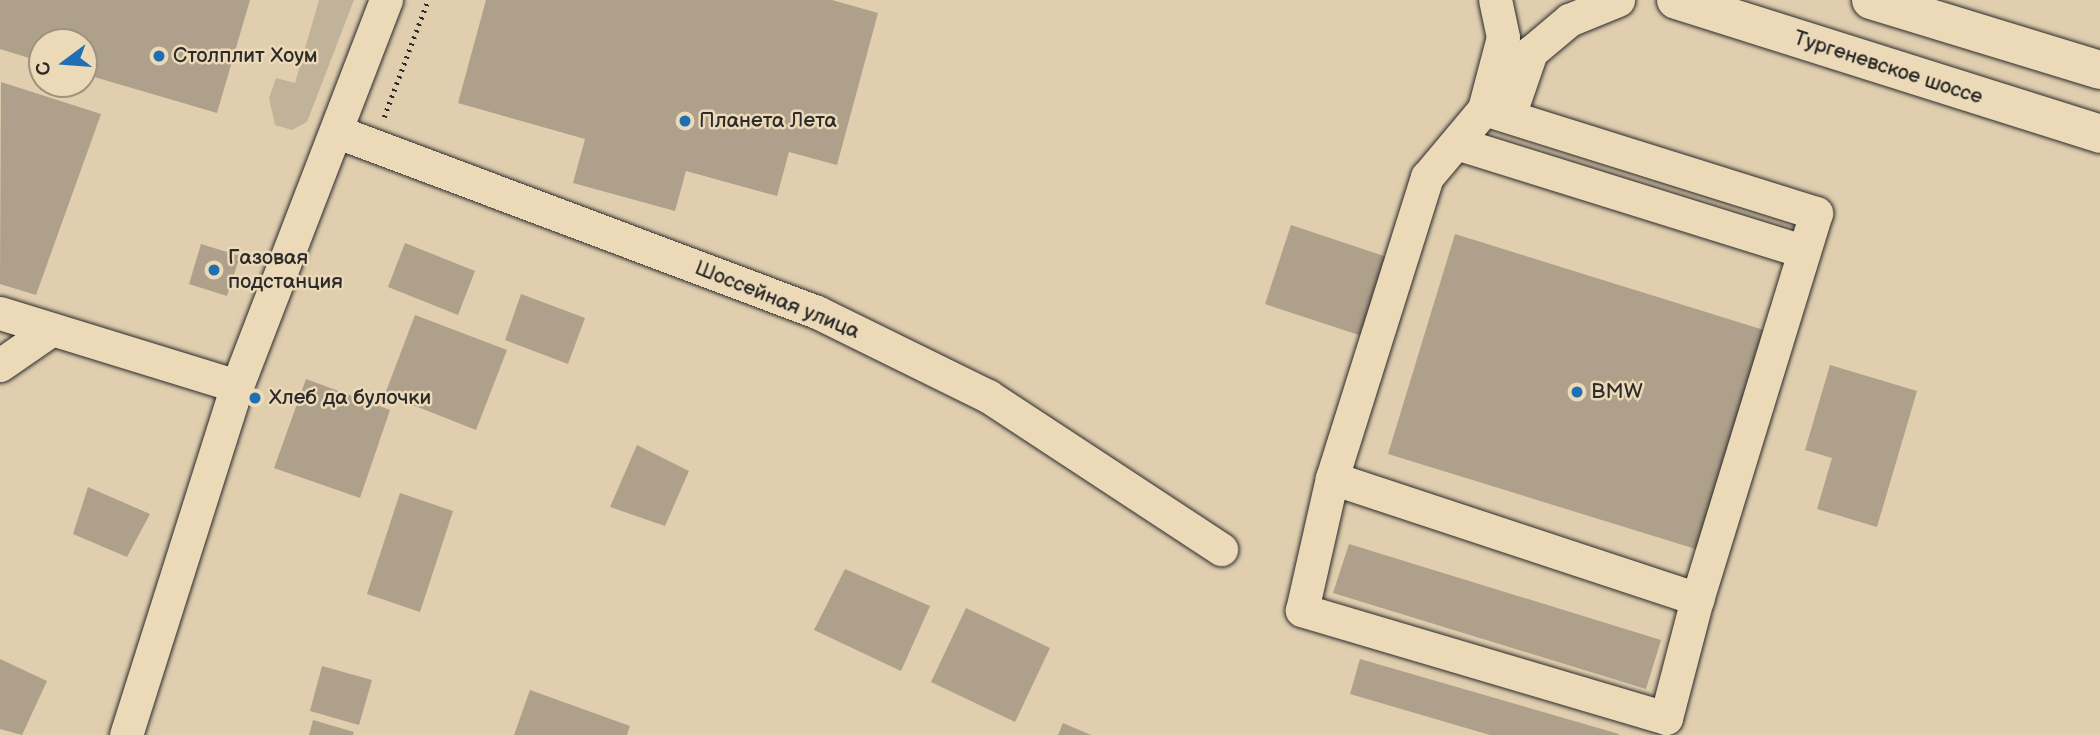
<!DOCTYPE html>
<html>
<head>
<meta charset="utf-8">
<style>
	body { margin:0 }
	#map { position:relative; width:2100px; height:735px; overflow:hidden; background:#e0ceaf; font-family:"Balsamiq Sans",sans-serif }
	div>[style] { position:absolute }
	.green>* { inset:0; background:#c1b399 }
	.building>* { inset:0; background:#aea08a }
	.path>* { height:4.5px; margin-top:-2.25px; transform-origin:0; background:repeating-linear-gradient(90deg,#2b2b2b 0 2px,transparent 0 7px) }
	.roads { filter:drop-shadow(0 0 2px #2b2b2b) drop-shadow(0 0 2px #2b2b2b) }
	.minor>* { height:33px; margin:-16.5px; padding:0 16.5px; transform-origin:16.5px; border-radius:16.5px; background:#ebd9b7 }
	.highway>* { height:38px; margin:-19px; padding:0 19px; transform-origin:19px; border-radius:19px; background:#ebd9b7 }
	.dots>* { width:19px; height:19px; translate:-50% -50%; box-sizing:border-box; border:4px solid #ebd9b7; border-radius:50% }
	span { translate:-50% -50%; white-space:nowrap; text-align:center; line-height:1.15; -webkit-text-stroke:5px #ebd9b7; paint-order:stroke }
	.poi-label { font-size:21px; color:#2b2b2b }
	.left { translate:0 -50%; text-align:left }
	.street-label { font-size:21px; color:#2b2b2b }
	.north { position:absolute; left:28px; top:28px; width:70px; height:70px; box-sizing:border-box; background:#ebd9b7; border:2px solid #9e937f; border-radius:50%; rotate:254deg; font-size:19px; font-weight:700; line-height:28px; text-align:center; color:#2b2b2b }
	.north::after { content:''; display:block; margin:auto; width:24px; height:32px; background:#1f6fb2; clip-path:polygon(50% 0,100% 100%,50% 72%,0 100%) }
</style>
</head>
<body>
<div id="map">
	<div class="green">
		<i style="clip-path:polygon(319px 0,354px 0,307px 122px,292px 130px,275px 125px,269px 98px,276px 78px,295px 83px)"></i>
	</div>
	<div class="building">
		<i style="clip-path:polygon(0 0,250px 0,217px 113px,84px 74px,84px 42px,42px 42px,42px 62px,0 49px)"></i>
		<i style="clip-path:polygon(486px 0,832px 0,878px 13px,837px 165px,789px 152px,777px 196px,686px 171px,675px 211px,573px 183px,585px 139px,458px 103px)"></i>
		<i style="clip-path:polygon(1px 82px,101px 114px,36px 295px,0 284px)"></i>
		<i style="clip-path:polygon(1291px 225px,1387px 257px,1362px 336px,1265px 304px)"></i>
		<i style="clip-path:polygon(1455px 234px,1767px 331px,1699px 550px,1388px 454px)"></i>
		<i style="clip-path:polygon(405px 243px,475px 271px,458px 315px,388px 287px)"></i>
		<i style="clip-path:polygon(201px 244px,240px 256px,227px 296px,189px 284px)"></i>
		<i style="clip-path:polygon(521px 294px,585px 318px,568px 364px,505px 340px)"></i>
		<i style="clip-path:polygon(415px 315px,507px 350px,476px 430px,385px 394px)"></i>
		<i style="clip-path:polygon(1830px 365px,1917px 391px,1877px 527px,1817px 509px,1832px 458px,1805px 450px)"></i>
		<i style="clip-path:polygon(306px 379px,390px 410px,360px 498px,274px 468px)"></i>
		<i style="clip-path:polygon(637px 445px,689px 471px,665px 526px,610px 507px)"></i>
		<i style="clip-path:polygon(88px 487px,150px 514px,127px 557px,73px 534px)"></i>
		<i style="clip-path:polygon(400px 493px,453px 511px,420px 612px,367px 594px)"></i>
		<i style="clip-path:polygon(1349px 544px,1661px 640px,1646px 689px,1333px 593px)"></i>
		<i style="clip-path:polygon(845px 569px,930px 606px,901px 671px,814px 630px)"></i>
		<i style="clip-path:polygon(966px 608px,1050px 648px,1015px 722px,931px 682px)"></i>
		<i style="clip-path:polygon(0 659px,47px 681px,22px 735px,0 729px)"></i>
		<i style="clip-path:polygon(1360px 659px,1619px 734px,1619px 735px,1490px 735px,1350px 694px)"></i>
		<i style="clip-path:polygon(322px 666px,372px 680px,359px 725px,310px 711px)"></i>
		<i style="clip-path:polygon(530px 690px,630px 726px,627px 735px,514px 735px)"></i>
		<i style="clip-path:polygon(313px 720px,354px 732px,353px 735px,309px 735px)"></i>
		<i style="clip-path:polygon(1063px 723px,1091px 735px,1058px 735px)"></i>
	</div>
	<div class="path">
		<i style="left:384px;top:117px;width:125px;rotate:-69.4deg"></i>
	</div>
	<div class="roads">
		<div class="minor">
			<i style="left:1484px;top:109px;width:348px;rotate:17.4deg"></i>
			<i style="left:1816px;top:213px;width:404px;rotate:107.1deg"></i>
			<i style="left:1697px;top:599px;width:123px;rotate:104.6deg"></i>
			<i style="left:1666px;top:718px;width:380px;rotate:-163.5deg"></i>
			<i style="left:1302px;top:610px;width:135px;rotate:-77.2deg"></i>
			<i style="left:1332px;top:478px;width:316px;rotate:-72.5deg"></i>
			<i style="left:1427px;top:177px;width:89px;rotate:-50deg"></i>
			<i style="left:1484px;top:109px;width:74px;rotate:-75.2deg"></i>
			<i style="left:1503px;top:37px;width:38px;rotate:-102deg"></i>
			<i style="left:1509px;top:116px;width:68px;rotate:-71deg"></i>
			<i style="left:1531px;top:52px;width:50px;rotate:-40.1deg"></i>
			<i style="left:1569px;top:20px;width:53px;rotate:-22.2deg"></i>
			<i style="left:338px;top:132px;width:512px;rotate:20.6deg"></i>
			<i style="left:817px;top:312px;width:191px;rotate:26.2deg"></i>
			<i style="left:988px;top:396px;width:279px;rotate:33.3deg"></i>
			<i style="left:1459px;top:144px;width:360px;rotate:17.3deg"></i>
			<i style="left:0;top:313px;width:248px;rotate:17.1deg"></i>
			<i style="left:0;top:365px;width:63px;rotate:-34.7deg"></i>
			<i style="left:1332px;top:478px;width:385px;rotate:18.3deg"></i>
			<i style="left:126px;top:735px;width:366px;rotate:-72.4deg"></i>
			<i style="left:237px;top:386px;width:414px;rotate:-68.9deg"></i>
		</div>
		<div class="highway">
			<i style="left:1676px;top:0;width:445px;rotate:17.5deg"></i>
			<i style="left:1871px;top:0;width:239px;rotate:17deg"></i>
		</div>
	</div>
	<div class="dots">
		<i style="left:159px;top:56px;background:#1f6fb2"></i>
		<i style="left:685px;top:121px;background:#1f6fb2"></i>
		<i style="left:214px;top:270px;background:#1f6fb2"></i>
		<i style="left:1577px;top:392px;background:#1f6fb2"></i>
		<i style="left:255px;top:398px;background:#1f6fb2"></i>
	</div>
	<div class="poi-label">
		<span class="left" style="left:173px;top:56px">Столплит Хоум</span>
		<span class="left" style="left:699px;top:121px">Планета Лета</span>
		<span class="left" style="left:228px;top:270px">Газовая<br>подстанция</span>
		<span class="left" style="left:1591px;top:392px">BMW</span>
		<span class="left" style="left:269px;top:398px">Хлеб да булочки</span>
	</div>
	<div class="street-label">
		<span style="left:1888px;top:68px;rotate:18deg">Тургеневское шоссе</span>
		<span style="left:777px;top:300px;rotate:22deg">Шоссейная улица</span>
	</div>
	<div class="north">С</div>
</div>
</body>
</html>
